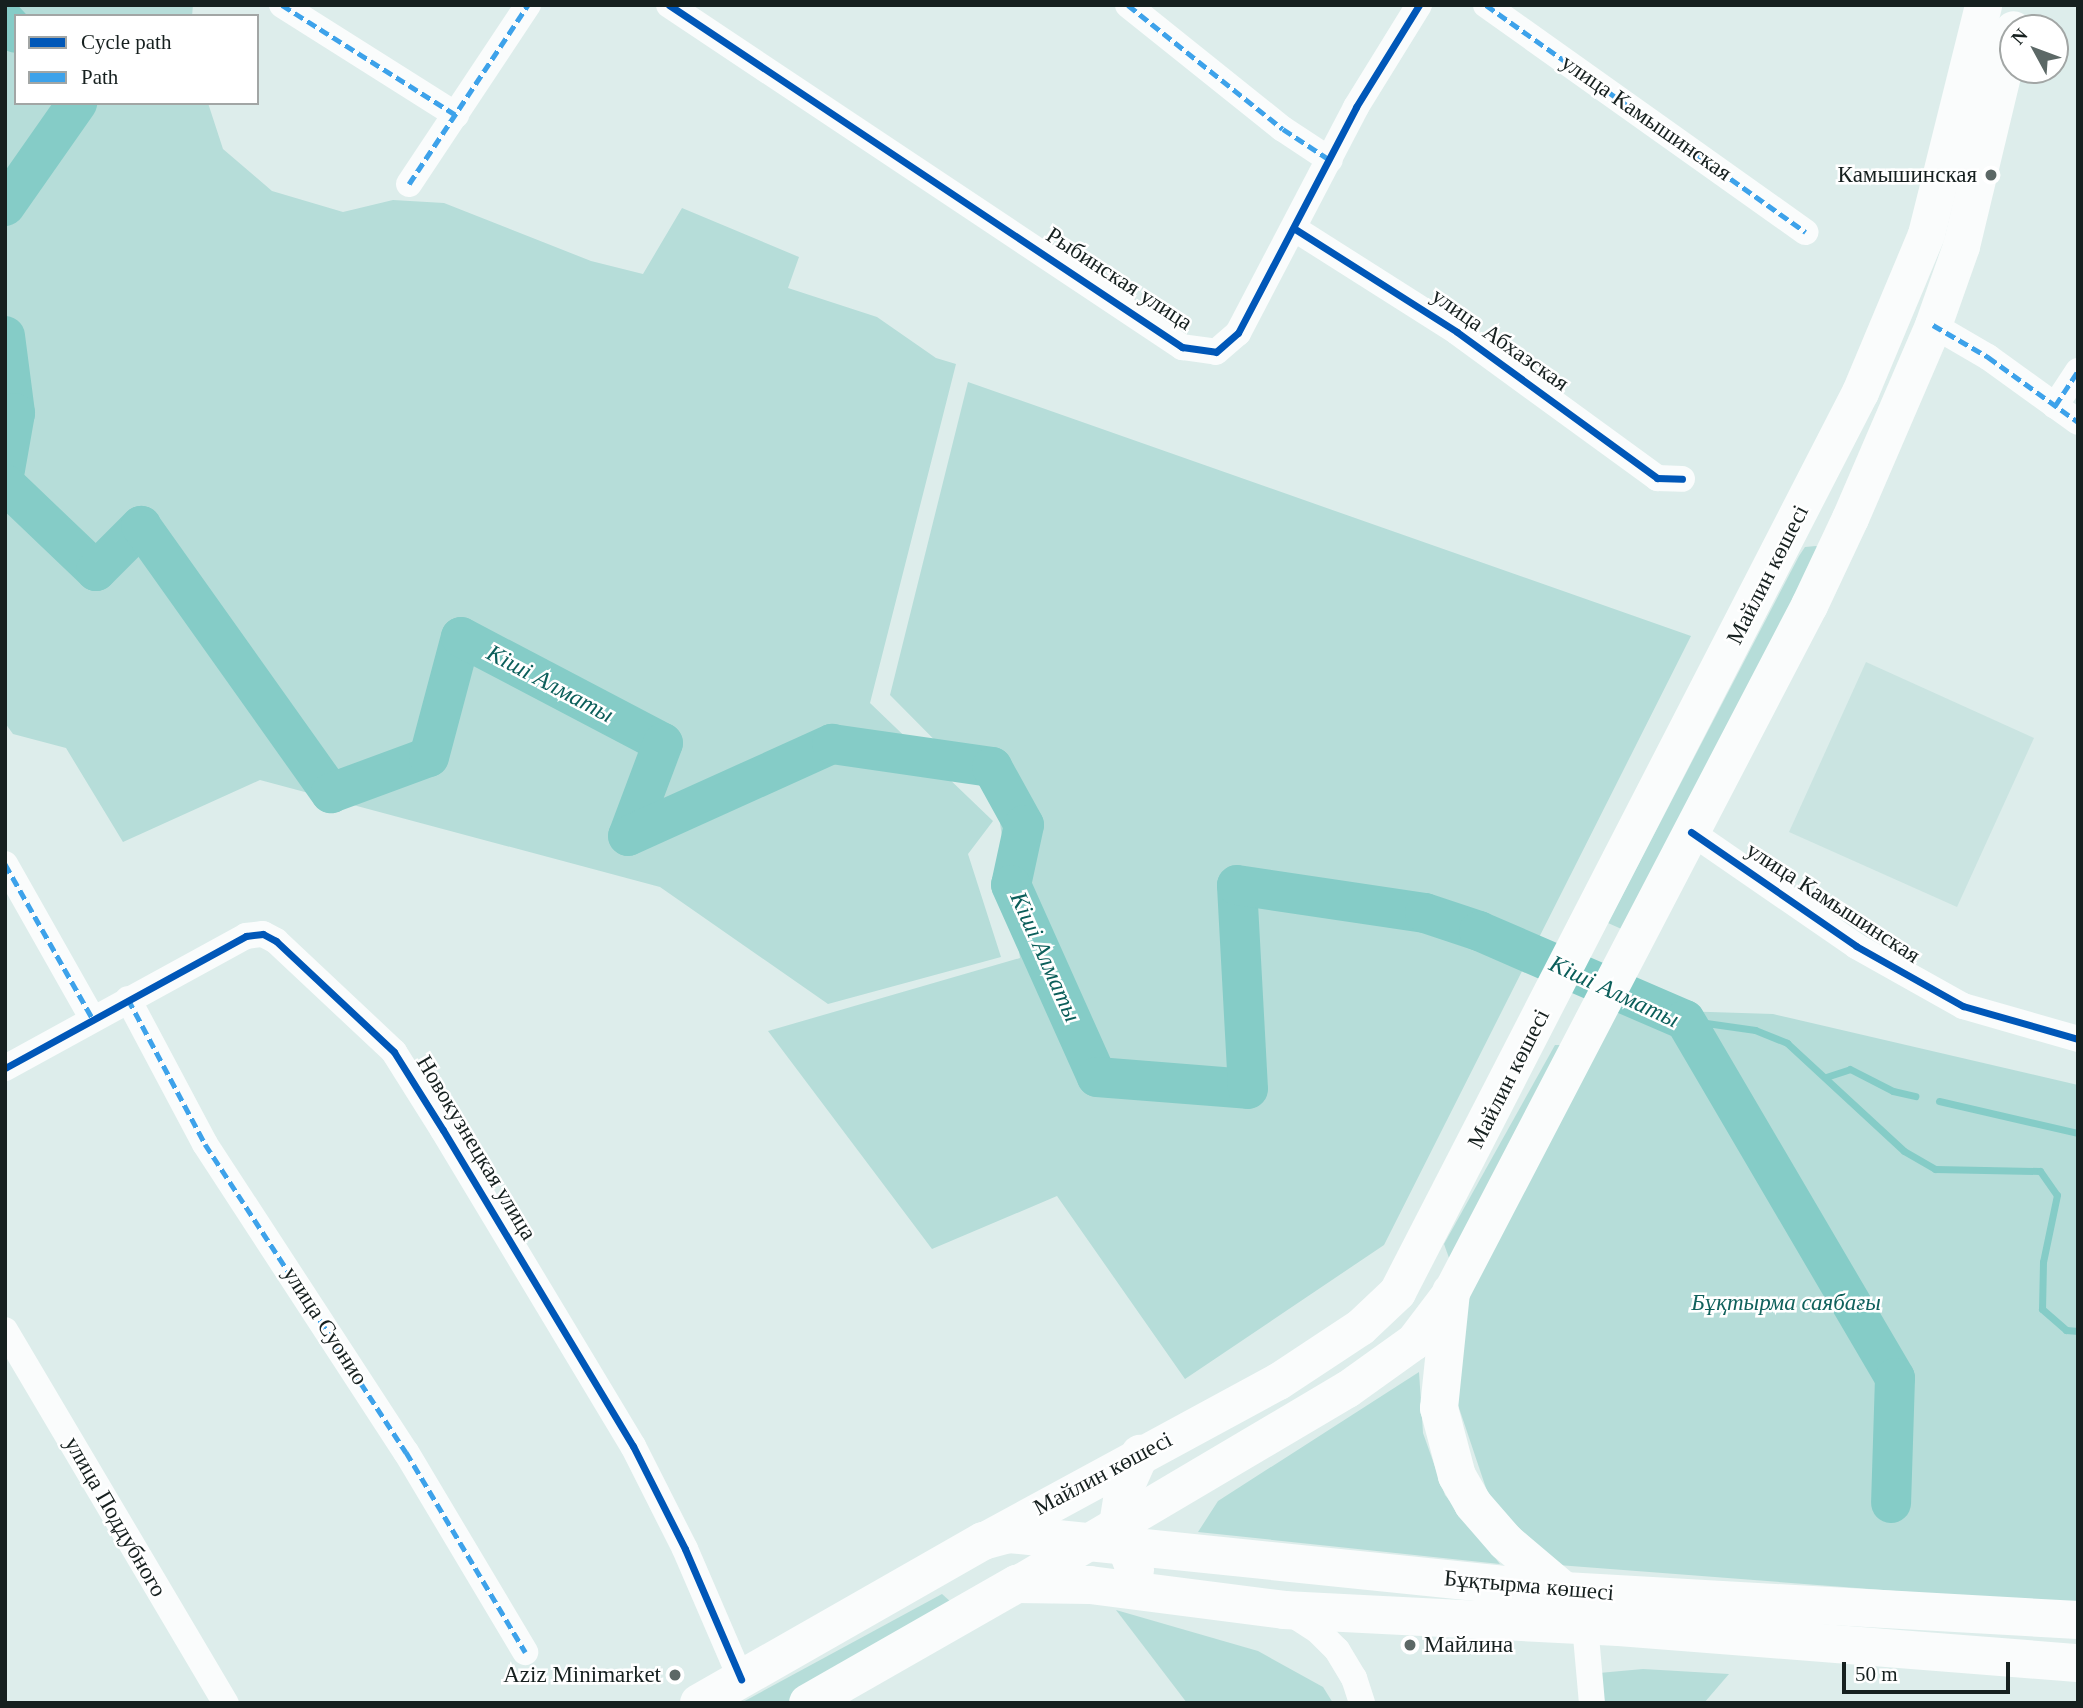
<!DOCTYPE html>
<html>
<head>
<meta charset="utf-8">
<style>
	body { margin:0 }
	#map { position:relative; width:2083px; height:1708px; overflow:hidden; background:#ddedeb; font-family:"Times New Roman",serif }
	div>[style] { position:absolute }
	.built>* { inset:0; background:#cae4e1 }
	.green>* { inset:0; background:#b6ddd9 }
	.stream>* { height:7px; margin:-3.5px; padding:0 3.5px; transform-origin:3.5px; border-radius:3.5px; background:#85ccc7 }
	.river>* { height:40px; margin:-20px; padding:0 20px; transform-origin:20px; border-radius:20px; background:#85ccc7 }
	.street>* { height:26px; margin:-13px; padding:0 13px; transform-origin:13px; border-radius:13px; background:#fafcfc }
	.secondary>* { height:37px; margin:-18.5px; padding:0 18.5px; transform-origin:18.5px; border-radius:18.5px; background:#fafcfc }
	.primary>* { height:38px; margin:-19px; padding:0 19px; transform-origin:19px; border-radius:19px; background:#fafcfc }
	.quiet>* { height:5px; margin-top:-2.5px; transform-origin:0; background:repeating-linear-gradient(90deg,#3da2ea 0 10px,transparent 0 15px) }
	.cycleway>* { height:7px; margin:-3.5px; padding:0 3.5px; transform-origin:3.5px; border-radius:3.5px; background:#0057b8 }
	.dots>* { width:19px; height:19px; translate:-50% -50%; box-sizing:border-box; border:4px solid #fff; border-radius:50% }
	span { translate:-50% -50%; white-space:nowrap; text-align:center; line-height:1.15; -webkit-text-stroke:5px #fff; paint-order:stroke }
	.street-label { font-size:23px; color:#16201f }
	.poi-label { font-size:23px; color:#16201f }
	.right { translate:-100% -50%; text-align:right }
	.left { translate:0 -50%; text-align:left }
	.park-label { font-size:23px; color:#10615c; font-style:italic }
	.water-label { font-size:24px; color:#0b5e5a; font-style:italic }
	.frame { position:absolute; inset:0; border:7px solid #16201f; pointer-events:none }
	.legend { position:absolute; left:14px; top:14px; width:245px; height:91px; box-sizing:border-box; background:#fff; border:2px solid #a2a6a5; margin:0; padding:9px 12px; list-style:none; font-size:21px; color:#16201f }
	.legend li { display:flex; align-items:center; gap:14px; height:35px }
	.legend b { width:35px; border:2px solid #a2a6a5 }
	.north { position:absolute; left:1999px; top:14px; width:70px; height:70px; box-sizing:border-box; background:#fff; border:2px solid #a2a6a5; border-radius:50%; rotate:311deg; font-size:19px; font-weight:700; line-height:28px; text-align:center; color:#16201f }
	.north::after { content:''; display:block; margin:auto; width:24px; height:32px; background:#5c6866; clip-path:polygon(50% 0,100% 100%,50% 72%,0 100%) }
	.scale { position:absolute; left:1842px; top:1662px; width:168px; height:32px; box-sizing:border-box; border:4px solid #16201f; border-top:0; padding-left:9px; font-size:21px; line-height:24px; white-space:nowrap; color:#16201f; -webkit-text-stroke:5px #fff; paint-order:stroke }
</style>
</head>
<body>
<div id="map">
	<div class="built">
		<i style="clip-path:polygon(1866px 662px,2034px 738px,1957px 907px,1789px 832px)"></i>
	</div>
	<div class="green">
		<i style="clip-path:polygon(5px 5px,193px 5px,192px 16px,16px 16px,16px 103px,208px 103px,223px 149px,272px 191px,343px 212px,393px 200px,444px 203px,591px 261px,643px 274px,682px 208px,799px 257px,788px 288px,877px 317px,936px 358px,956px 364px,870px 703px,993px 821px,968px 854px,1001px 957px,828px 1004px,660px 887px,260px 780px,123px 842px,66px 748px,13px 734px,5px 723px)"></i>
		<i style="clip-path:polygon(968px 382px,1691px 636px,1384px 1245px,1185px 1379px,1057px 1196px,932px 1249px,768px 1031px,1020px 958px,997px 803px,890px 695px)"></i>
		<i style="clip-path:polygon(1816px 546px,1822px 550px,1626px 931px,1608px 923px,1799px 556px,1805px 547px)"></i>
		<i style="clip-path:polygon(1616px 1009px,1773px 1014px,2078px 1085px,2078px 1605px,1558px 1565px,1490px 1500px,1458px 1405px,1460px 1310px)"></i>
		<i style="clip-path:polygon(1555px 1045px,1567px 1045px,1453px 1269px,1444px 1244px)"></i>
		<i style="clip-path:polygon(1419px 1372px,1423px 1433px,1445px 1495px,1500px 1564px,1198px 1532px,1218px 1501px)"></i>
		<i style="clip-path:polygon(942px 1594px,952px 1603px,787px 1703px,741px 1703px)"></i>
		<i style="clip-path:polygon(1116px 1610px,1258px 1651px,1323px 1687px,1333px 1703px,1187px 1703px)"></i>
		<i style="clip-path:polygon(1643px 1669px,1729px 1674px,1704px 1703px,1601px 1703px,1599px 1673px)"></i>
	</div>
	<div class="stream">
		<i style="left:1685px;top:1020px;width:71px;rotate:8.1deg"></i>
		<i style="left:1755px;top:1030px;width:35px;rotate:22deg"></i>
		<i style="left:1787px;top:1043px;width:159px;rotate:42.7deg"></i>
		<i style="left:1904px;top:1151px;width:36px;rotate:30deg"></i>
		<i style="left:1935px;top:1169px;width:105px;rotate:1.1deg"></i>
		<i style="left:2040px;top:1171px;width:29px;rotate:55deg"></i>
		<i style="left:2057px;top:1195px;width:68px;rotate:101.8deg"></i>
		<i style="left:2043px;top:1262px;width:47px;rotate:91.2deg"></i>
		<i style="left:2042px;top:1309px;width:32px;rotate:41deg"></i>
		<i style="left:2066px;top:1330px;width:12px;rotate:5deg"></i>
		<i style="left:1826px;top:1077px;width:25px;rotate:-18deg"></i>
		<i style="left:1850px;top:1069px;width:48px;rotate:27.1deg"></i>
		<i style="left:1893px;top:1091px;width:23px;rotate:13deg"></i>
		<i style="left:1939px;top:1101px;width:143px;rotate:13deg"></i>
	</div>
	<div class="river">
		<i style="left:5px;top:21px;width:16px;rotate:47deg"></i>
		<i style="left:5px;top:206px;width:126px;rotate:-55deg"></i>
		<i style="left:5px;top:336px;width:78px;rotate:82.6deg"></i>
		<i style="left:15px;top:413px;width:58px;rotate:100deg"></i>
		<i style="left:5px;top:484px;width:126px;rotate:43.7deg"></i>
		<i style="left:96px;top:571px;width:64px;rotate:-45deg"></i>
		<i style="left:141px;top:526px;width:328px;rotate:54.6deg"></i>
		<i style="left:331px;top:793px;width:104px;rotate:-20.2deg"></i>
		<i style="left:429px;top:757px;width:124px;rotate:-75.1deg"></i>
		<i style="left:461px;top:637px;width:228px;rotate:27.7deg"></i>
		<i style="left:663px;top:743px;width:99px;rotate:110.6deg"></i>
		<i style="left:628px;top:836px;width:224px;rotate:-24.3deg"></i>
		<i style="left:832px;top:744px;width:162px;rotate:8.2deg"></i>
		<i style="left:992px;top:767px;width:66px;rotate:61.1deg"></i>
		<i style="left:1024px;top:825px;width:61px;rotate:102.2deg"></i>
		<i style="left:1011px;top:885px;width:210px;rotate:65.9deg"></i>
		<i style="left:1097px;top:1077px;width:151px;rotate:4.5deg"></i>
		<i style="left:1248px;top:1089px;width:204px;rotate:-93.1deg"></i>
		<i style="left:1237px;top:885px;width:190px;rotate:8.5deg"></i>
		<i style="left:1425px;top:913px;width:57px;rotate:18.4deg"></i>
		<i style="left:1479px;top:931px;width:224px;rotate:23.4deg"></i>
		<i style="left:1685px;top:1020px;width:415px;rotate:59.6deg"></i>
		<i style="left:1895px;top:1378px;width:125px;rotate:91.8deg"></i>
	</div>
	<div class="street">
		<i style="left:282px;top:5px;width:206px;rotate:32.3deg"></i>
		<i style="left:669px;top:5px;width:617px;rotate:33.69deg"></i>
		<i style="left:1182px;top:347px;width:34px;rotate:8deg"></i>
		<i style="left:1216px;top:352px;width:29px;rotate:-41deg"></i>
		<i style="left:1238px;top:333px;width:255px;rotate:-62.4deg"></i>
		<i style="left:1356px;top:107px;width:120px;rotate:-58.3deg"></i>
		<i style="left:1128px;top:5px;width:198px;rotate:38.7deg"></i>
		<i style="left:1283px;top:129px;width:56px;rotate:33.4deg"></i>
		<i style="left:1486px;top:5px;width:392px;rotate:35.4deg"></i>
		<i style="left:409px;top:184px;width:215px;rotate:-56.4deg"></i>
		<i style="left:1295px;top:229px;width:192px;rotate:32.4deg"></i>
		<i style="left:1457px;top:332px;width:248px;rotate:36.1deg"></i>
		<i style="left:1657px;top:478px;width:25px;rotate:2deg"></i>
		<i style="left:1933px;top:325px;width:64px;rotate:30.2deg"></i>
		<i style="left:1988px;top:357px;width:111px;rotate:35.8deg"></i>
		<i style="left:2055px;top:406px;width:42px;rotate:-56.7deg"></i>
		<i style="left:1691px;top:832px;width:201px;rotate:34.6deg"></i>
		<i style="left:1856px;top:946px;width:123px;rotate:29.3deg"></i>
		<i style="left:1963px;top:1006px;width:120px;rotate:16deg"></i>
		<i style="left:5px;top:864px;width:177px;rotate:60.5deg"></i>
		<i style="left:128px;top:999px;width:164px;rotate:62deg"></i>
		<i style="left:205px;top:1144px;width:368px;rotate:56.9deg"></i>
		<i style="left:406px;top:1452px;width:233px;rotate:59.2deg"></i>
		<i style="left:5px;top:1068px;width:275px;rotate:-28.7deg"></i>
		<i style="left:246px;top:936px;width:17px;rotate:-7deg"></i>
		<i style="left:263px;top:934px;width:15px;rotate:28deg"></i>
		<i style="left:276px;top:941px;width:162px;rotate:43.2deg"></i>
		<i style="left:394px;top:1052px;width:92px;rotate:57.9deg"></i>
		<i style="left:443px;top:1130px;width:369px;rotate:59deg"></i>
		<i style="left:633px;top:1446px;width:115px;rotate:63.2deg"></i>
		<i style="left:685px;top:1549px;width:142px;rotate:66.7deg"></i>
		<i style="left:5px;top:1330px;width:434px;rotate:59.4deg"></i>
		<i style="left:1289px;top:1612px;width:35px;rotate:33deg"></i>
		<i style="left:1318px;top:1631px;width:27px;rotate:45deg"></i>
		<i style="left:1337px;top:1650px;width:33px;rotate:59deg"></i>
		<i style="left:1354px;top:1678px;width:26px;rotate:72deg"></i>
		<i style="left:1585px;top:1625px;width:78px;rotate:84.9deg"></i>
	</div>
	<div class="secondary">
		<i style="left:983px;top:1541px;width:336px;rotate:-28.5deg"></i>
		<i style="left:1278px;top:1381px;width:98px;rotate:-33.4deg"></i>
		<i style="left:1360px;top:1327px;width:51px;rotate:-43.4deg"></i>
		<i style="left:1397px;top:1292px;width:1012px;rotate:-62.78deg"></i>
		<i style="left:1860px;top:392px;width:171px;rotate:-67.3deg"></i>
		<i style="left:1926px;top:234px;width:236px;rotate:-76deg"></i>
		<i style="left:1017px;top:1584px;width:383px;rotate:-30.6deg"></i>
		<i style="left:1347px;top:1389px;width:82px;rotate:-35.6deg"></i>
		<i style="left:1414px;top:1341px;width:61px;rotate:-52.9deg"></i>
		<i style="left:1451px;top:1292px;width:775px;rotate:-62.48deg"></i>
		<i style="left:1809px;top:605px;width:96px;rotate:-64.8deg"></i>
		<i style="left:1850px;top:518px;width:210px;rotate:-66.7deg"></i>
		<i style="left:1933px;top:325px;width:84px;rotate:-70.5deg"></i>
		<i style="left:1961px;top:246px;width:223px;rotate:-76.5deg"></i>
	</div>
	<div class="primary">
		<i style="left:1451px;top:1292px;width:117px;rotate:95.9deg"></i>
		<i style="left:1439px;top:1408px;width:70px;rotate:75.2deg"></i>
		<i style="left:1457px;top:1476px;width:32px;rotate:60deg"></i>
		<i style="left:1473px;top:1504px;width:50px;rotate:49deg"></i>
		<i style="left:1506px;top:1542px;width:76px;rotate:40.2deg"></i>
		<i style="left:1135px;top:1570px;width:48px;rotate:-110.7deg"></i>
		<i style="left:1118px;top:1525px;width:33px;rotate:-81deg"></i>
		<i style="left:1123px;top:1492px;width:42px;rotate:-65.9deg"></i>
		<i style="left:699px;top:1703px;width:327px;rotate:-29.7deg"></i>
		<i style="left:983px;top:1541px;width:27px;rotate:-15deg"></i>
		<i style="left:1009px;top:1534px;width:558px;rotate:5.86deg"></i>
		<i style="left:1564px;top:1591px;width:515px;rotate:3.23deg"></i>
		<i style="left:808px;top:1703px;width:241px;rotate:-29.7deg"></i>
		<i style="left:1017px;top:1584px;width:73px;rotate:0.8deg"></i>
		<i style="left:1090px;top:1585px;width:196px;rotate:7.3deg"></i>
		<i style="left:1284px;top:1610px;width:335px;rotate:2.9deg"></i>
		<i style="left:1619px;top:1627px;width:460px;rotate:4.5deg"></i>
	</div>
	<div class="quiet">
		<i style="left:282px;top:5px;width:206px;rotate:32.3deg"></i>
		<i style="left:1128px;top:5px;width:198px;rotate:38.7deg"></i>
		<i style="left:1283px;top:129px;width:56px;rotate:33.4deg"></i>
		<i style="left:1486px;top:5px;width:392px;rotate:35.4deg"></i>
		<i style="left:409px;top:184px;width:215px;rotate:-56.4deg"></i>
		<i style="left:1933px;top:325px;width:64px;rotate:30.2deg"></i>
		<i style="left:1988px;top:357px;width:111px;rotate:35.8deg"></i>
		<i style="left:2055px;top:406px;width:42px;rotate:-56.7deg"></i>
		<i style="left:5px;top:864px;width:177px;rotate:60.5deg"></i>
		<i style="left:128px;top:999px;width:164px;rotate:62deg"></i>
		<i style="left:205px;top:1144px;width:368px;rotate:56.9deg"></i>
		<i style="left:406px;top:1452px;width:233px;rotate:59.2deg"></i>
	</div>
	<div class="cycleway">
		<i style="left:669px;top:5px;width:617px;rotate:33.69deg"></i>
		<i style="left:1182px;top:347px;width:34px;rotate:8deg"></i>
		<i style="left:1216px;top:352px;width:29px;rotate:-41deg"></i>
		<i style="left:1238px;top:333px;width:255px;rotate:-62.4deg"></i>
		<i style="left:1356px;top:107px;width:120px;rotate:-58.3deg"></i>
		<i style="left:1295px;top:229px;width:192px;rotate:32.4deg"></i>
		<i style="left:1457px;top:332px;width:248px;rotate:36.1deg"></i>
		<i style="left:1657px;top:478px;width:25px;rotate:2deg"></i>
		<i style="left:1691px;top:832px;width:201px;rotate:34.6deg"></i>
		<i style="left:1856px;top:946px;width:123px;rotate:29.3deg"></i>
		<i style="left:1963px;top:1006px;width:120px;rotate:16deg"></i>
		<i style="left:5px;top:1068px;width:275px;rotate:-28.7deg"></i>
		<i style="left:246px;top:936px;width:17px;rotate:-7deg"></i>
		<i style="left:263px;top:934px;width:15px;rotate:28deg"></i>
		<i style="left:276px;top:941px;width:162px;rotate:43.2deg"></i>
		<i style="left:394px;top:1052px;width:92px;rotate:57.9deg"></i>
		<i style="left:443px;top:1130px;width:369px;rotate:59deg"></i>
		<i style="left:633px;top:1446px;width:115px;rotate:63.2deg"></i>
		<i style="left:685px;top:1549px;width:142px;rotate:66.7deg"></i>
	</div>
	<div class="dots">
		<i style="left:1991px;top:175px;background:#5c6866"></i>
		<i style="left:1410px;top:1645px;background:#5c6866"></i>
		<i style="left:675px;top:1675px;background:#5c6866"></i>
	</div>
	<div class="street-label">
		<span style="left:1646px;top:118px;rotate:35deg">улица Камышинская</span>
		<span style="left:1119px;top:279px;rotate:33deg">Рыбинская улица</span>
		<span style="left:1500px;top:340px;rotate:35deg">улица Абхазская</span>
		<span style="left:1768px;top:575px;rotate:-63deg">Майлин көшесі</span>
		<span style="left:1833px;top:903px;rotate:33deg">улица Камышинская</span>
		<span style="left:1509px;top:1079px;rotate:-63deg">Майлин көшесі</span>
		<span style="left:476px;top:1148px;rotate:59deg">Новокузнецкая улица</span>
		<span style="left:325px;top:1326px;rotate:57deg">улица Суонио</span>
		<span style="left:1103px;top:1474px;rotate:-28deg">Майлин көшесі</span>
		<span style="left:115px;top:1517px;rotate:60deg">улица Поддубного</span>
		<span style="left:1529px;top:1586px;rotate:5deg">Бұқтырма көшесі</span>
	</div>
	<div class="poi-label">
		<span class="right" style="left:1977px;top:175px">Камышинская</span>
		<span class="left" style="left:1424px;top:1645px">Майлина</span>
		<span class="right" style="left:661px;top:1675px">Aziz Minimarket</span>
	</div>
	<div class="park-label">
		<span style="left:1786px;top:1303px">Бұқтырма саябағы</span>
	</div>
	<div class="water-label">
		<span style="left:550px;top:684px;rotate:28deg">Кіші Алматы</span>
		<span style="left:1045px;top:957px;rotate:66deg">Кіші Алматы</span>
		<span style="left:1614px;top:992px;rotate:25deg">Кіші Алматы</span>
	</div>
	<div class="frame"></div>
	<ul class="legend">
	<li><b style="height:9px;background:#0057b8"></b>Cycle path</li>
	<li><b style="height:9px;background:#3da2ea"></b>Path</li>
	</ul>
	<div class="north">N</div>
	<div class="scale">50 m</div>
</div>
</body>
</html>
